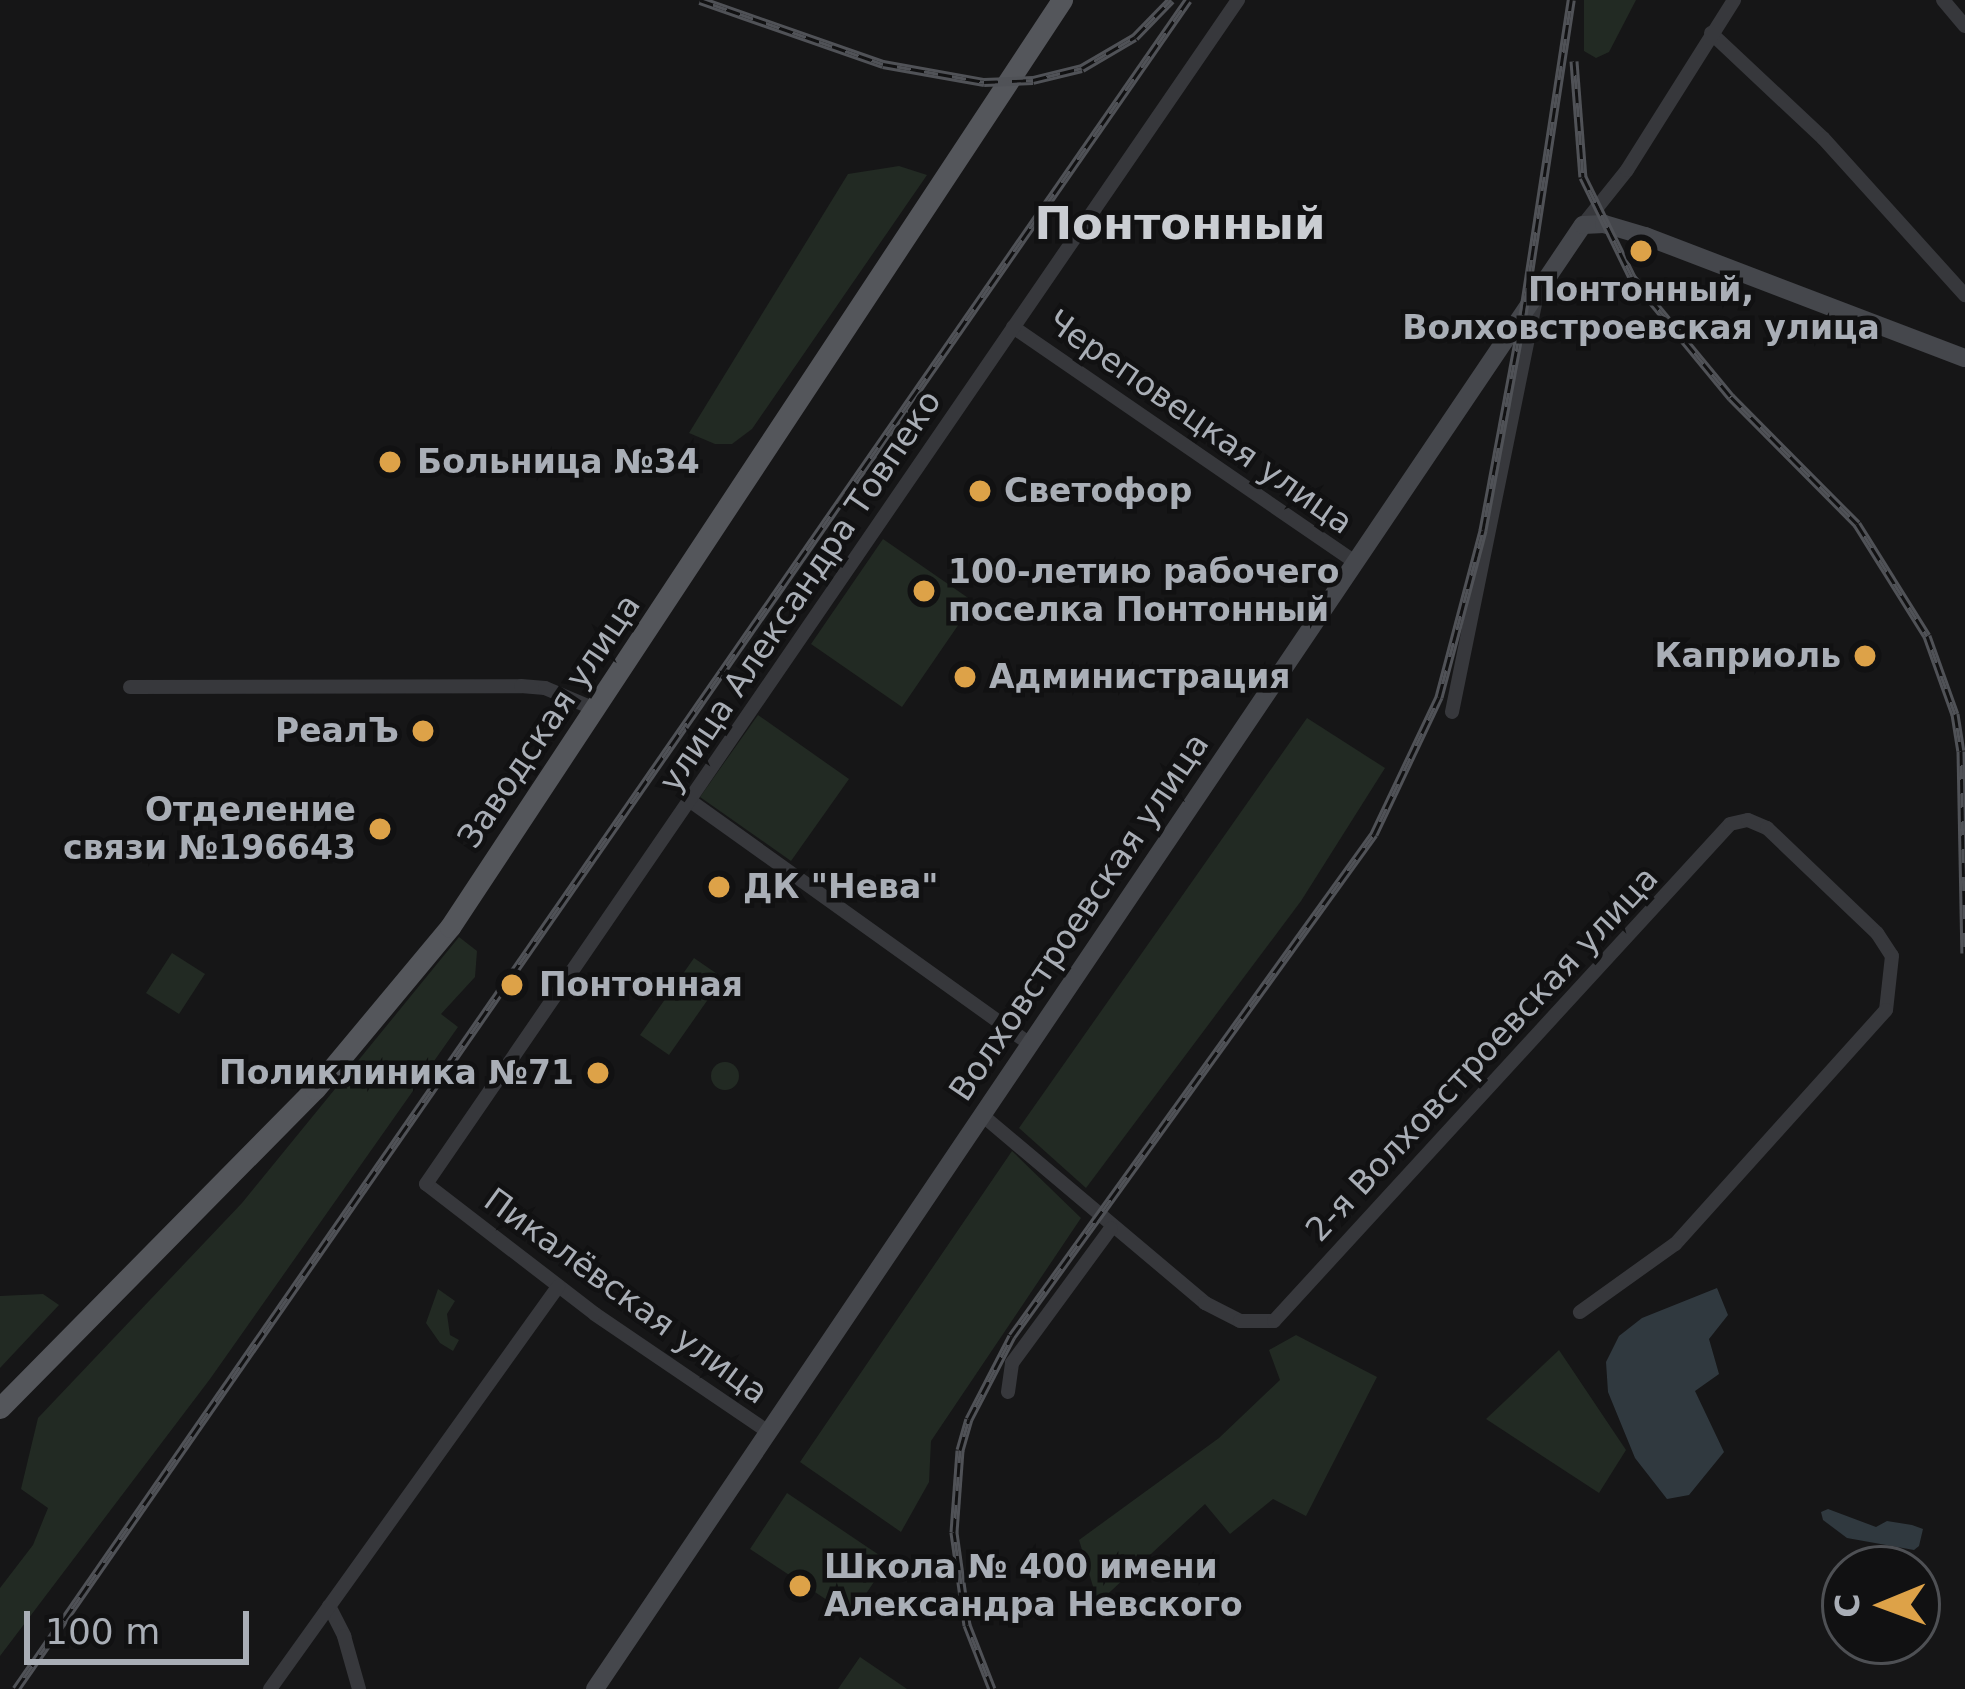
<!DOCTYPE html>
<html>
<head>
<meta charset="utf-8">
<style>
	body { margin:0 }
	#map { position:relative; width:1965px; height:1689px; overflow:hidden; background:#161617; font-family:"DejaVu Sans",sans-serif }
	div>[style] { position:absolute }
	.green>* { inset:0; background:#222a23 }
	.round { border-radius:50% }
	.water>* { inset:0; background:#30393f }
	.street>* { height:14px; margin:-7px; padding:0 7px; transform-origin:7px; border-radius:7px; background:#37383c }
	.secondary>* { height:18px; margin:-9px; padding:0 9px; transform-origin:9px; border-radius:9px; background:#45474c }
	.primary>* { height:21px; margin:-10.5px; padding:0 10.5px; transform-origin:10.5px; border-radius:10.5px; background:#54565b }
	.rail>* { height:9px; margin-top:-4.5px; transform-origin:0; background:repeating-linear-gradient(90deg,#111112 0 14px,#505257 0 28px); box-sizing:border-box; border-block:3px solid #505257 }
	.dots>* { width:33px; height:33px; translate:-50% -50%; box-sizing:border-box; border:6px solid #111112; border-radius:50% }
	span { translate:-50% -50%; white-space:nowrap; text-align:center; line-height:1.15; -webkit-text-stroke:9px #111112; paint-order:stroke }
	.poi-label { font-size:33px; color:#a9aeb6; font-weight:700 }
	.left { translate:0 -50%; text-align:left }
	.right { translate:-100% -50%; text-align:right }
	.street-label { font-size:33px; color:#a9aeb6 }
	.district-label { font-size:45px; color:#cacdd2; font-weight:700 }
	.north { position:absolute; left:1821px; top:1545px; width:120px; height:120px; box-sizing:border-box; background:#111112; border:3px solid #4e5054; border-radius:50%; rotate:269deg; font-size:33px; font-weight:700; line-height:48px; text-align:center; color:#a9aeb6 }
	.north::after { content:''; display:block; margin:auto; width:42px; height:54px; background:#dda248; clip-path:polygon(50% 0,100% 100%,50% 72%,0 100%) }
	.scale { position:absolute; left:24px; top:1611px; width:225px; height:54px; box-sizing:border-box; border:6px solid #a9aeb6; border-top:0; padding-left:15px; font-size:36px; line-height:42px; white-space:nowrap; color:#a9aeb6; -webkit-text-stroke:9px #111112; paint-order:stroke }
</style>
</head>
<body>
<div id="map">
	<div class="green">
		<i style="clip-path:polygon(1584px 0,1636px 0,1609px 52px,1596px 58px,1584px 51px)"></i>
		<i style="clip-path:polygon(899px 166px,927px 175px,752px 429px,732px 444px,715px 444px,689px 433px,848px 174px)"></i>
		<i style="clip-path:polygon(883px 539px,974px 602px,902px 707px,811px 644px)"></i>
		<i style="clip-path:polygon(758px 715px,849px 779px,791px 861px,700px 797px)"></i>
		<i style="clip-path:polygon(1307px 718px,1385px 768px,1301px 901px,1086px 1188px,1019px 1128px)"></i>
		<i style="clip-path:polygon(459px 937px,477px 951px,475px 977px,441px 1014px,458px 1027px,210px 1379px,0 1656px,0 1588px,33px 1545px,48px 1508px,21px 1489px,38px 1418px,242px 1203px)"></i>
		<i style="clip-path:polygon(172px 953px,205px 974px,179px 1014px,146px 993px)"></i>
		<i style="clip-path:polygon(694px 958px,723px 978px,669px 1055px,640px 1035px)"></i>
		<i class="round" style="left:711px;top:1062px;width:28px;height:28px"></i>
		<i style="clip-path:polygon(1012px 1151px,1081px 1218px,931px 1441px,929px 1482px,901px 1532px,800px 1462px)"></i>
		<i style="clip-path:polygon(438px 1289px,455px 1301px,447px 1314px,450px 1335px,459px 1340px,453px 1351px,440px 1343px,426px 1323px)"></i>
		<i style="clip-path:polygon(43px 1294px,59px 1305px,0 1368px,0 1296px)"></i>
		<i style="clip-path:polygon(1296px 1335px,1377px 1377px,1306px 1516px,1273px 1499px,1230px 1534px,1205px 1504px,1098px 1603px,1079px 1540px,1219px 1438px,1280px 1380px,1269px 1350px)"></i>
		<i style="clip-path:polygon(1559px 1350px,1626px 1450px,1599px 1493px,1486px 1419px)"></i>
		<i style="clip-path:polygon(787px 1493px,888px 1561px,851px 1616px,750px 1549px)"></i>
		<i style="clip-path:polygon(860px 1657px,907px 1689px,838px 1689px)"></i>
	</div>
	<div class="water">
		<i style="clip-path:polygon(1717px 1288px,1728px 1315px,1709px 1339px,1719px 1374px,1695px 1391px,1724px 1452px,1689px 1495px,1667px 1499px,1635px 1458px,1608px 1392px,1606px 1362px,1619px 1336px,1642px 1318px)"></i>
		<i style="clip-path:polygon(1828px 1509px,1876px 1527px,1887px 1521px,1912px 1525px,1923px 1529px,1919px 1546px,1914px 1550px,1847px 1538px,1823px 1520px,1821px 1512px)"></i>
	</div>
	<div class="street">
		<i style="left:1943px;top:0;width:34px;rotate:50deg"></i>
		<i style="left:1711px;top:33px;width:154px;rotate:43.2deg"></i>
		<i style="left:1823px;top:138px;width:212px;rotate:47.9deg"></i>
		<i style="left:1583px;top:225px;width:70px;rotate:-51.3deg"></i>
		<i style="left:1627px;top:170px;width:201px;rotate:-57.8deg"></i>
		<i style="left:1013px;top:327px;width:415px;rotate:34.5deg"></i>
		<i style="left:130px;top:687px;width:391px;rotate:-0.1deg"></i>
		<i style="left:521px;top:686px;width:24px;rotate:5deg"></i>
		<i style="left:545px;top:688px;width:56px;rotate:22.9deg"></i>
		<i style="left:1452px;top:712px;width:420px;rotate:-78.5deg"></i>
		<i style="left:689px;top:800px;width:417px;rotate:35.6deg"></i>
		<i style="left:982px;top:1115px;width:292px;rotate:40.1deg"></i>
		<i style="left:1205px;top:1303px;width:39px;rotate:27deg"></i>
		<i style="left:1240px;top:1321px;width:34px"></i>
		<i style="left:1274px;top:1321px;width:674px;rotate:-47.46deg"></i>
		<i style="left:1730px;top:824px;width:18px;rotate:-13deg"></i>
		<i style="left:1748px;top:820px;width:21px;rotate:23deg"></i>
		<i style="left:1767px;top:828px;width:152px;rotate:43.7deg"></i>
		<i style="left:1877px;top:933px;width:27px;rotate:57deg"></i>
		<i style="left:1892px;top:956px;width:54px;rotate:96.3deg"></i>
		<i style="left:1886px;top:1010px;width:315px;rotate:132deg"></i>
		<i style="left:1675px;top:1244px;width:117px;rotate:144.4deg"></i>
		<i style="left:1008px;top:1392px;width:29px;rotate:-82deg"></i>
		<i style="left:1012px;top:1363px;width:167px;rotate:-53.7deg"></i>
		<i style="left:767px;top:1431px;width:208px;rotate:-145.8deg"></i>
		<i style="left:595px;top:1314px;width:213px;rotate:-142.4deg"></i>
		<i style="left:426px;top:1184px;width:1436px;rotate:-55.56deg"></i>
		<i style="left:329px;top:1606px;width:34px;rotate:63deg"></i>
		<i style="left:344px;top:1636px;width:55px;rotate:74.2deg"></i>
		<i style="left:270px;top:1689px;width:495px;rotate:-54.4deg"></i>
	</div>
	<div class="secondary">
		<i style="left:595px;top:1689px;width:1766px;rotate:-55.99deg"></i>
		<i style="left:1583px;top:225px;width:21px;rotate:-3deg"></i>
		<i style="left:1604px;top:224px;width:43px;rotate:16.3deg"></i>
		<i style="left:1645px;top:236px;width:342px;rotate:20.9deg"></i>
	</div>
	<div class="primary">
		<i style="left:0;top:1408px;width:448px;rotate:-45.4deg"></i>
		<i style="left:315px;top:1089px;width:211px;rotate:-50.2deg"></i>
		<i style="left:450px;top:927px;width:1111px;rotate:-56.57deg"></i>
	</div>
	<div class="rail">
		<i style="left:700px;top:0;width:194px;rotate:19.3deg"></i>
		<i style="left:883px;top:64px;width:103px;rotate:10.1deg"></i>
		<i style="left:984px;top:82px;width:49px;rotate:-2.3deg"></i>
		<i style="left:1033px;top:80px;width:50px;rotate:-13.8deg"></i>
		<i style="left:1082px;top:68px;width:61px;rotate:-30.3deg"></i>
		<i style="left:1135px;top:37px;width:52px;rotate:-45.8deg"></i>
		<i style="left:1574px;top:61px;width:116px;rotate:85.6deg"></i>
		<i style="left:1583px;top:177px;width:111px;rotate:63.9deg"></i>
		<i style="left:1632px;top:277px;width:156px;rotate:50.5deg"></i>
		<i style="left:1731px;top:397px;width:179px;rotate:45.2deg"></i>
		<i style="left:1857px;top:524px;width:132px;rotate:58deg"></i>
		<i style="left:1927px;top:636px;width:83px;rotate:70.3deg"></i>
		<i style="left:1955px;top:714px;width:37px;rotate:81deg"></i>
		<i style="left:1961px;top:751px;width:202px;rotate:88.9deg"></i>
		<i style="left:16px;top:1689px;width:2056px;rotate:-55.24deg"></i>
		<i style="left:992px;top:1689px;width:69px;rotate:-111.3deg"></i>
		<i style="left:967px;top:1625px;width:94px;rotate:-98deg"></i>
		<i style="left:954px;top:1532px;width:82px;rotate:-85.8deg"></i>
		<i style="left:960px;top:1450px;width:32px;rotate:-74deg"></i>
		<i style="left:969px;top:1419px;width:93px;rotate:-62.6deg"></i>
		<i style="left:1012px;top:1336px;width:619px;rotate:-54.2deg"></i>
		<i style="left:1374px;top:834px;width:152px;rotate:-64.6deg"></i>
		<i style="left:1439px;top:697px;width:173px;rotate:-75.2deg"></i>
		<i style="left:1483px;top:530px;width:219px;rotate:-79.5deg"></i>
		<i style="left:1523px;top:315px;width:319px;rotate:-81.3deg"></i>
	</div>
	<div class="dots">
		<i style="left:1641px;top:251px;background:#dda248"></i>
		<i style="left:390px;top:462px;background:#dda248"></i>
		<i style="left:980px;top:491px;background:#dda248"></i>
		<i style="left:924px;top:591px;background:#dda248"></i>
		<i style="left:1865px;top:656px;background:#dda248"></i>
		<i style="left:965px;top:677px;background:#dda248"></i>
		<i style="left:423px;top:731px;background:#dda248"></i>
		<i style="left:380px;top:829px;background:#dda248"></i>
		<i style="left:719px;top:887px;background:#dda248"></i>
		<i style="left:512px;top:985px;background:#dda248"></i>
		<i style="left:598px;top:1073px;background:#dda248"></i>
		<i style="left:800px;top:1586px;background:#dda248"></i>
	</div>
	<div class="poi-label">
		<span style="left:1641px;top:309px">Понтонный,<br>Волховстроевская улица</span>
		<span class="left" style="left:417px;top:462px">Больница №34</span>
		<span class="left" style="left:1004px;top:491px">Светофор</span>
		<span class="left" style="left:948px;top:591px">100-летию рабочего<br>поселка Понтонный</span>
		<span class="right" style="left:1841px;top:656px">Каприоль</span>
		<span class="left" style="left:989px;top:677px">Администрация</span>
		<span class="right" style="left:399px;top:731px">РеалЪ</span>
		<span class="right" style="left:356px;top:829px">Отделение<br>связи №196643</span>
		<span class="left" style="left:743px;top:887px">ДК "Нева"</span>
		<span class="left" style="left:539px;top:985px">Понтонная</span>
		<span class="right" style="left:574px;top:1073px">Поликлиника №71</span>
		<span class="left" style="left:824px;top:1586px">Школа № 400 имени<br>Александра Невского</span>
	</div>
	<div class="street-label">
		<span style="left:1200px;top:422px;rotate:35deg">Череповецкая улица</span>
		<span style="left:800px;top:591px;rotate:-56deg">улица Александра Товпеко</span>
		<span style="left:549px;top:721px;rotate:-56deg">Заводская улица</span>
		<span style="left:1079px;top:917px;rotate:-56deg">Волховстроевская улица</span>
		<span style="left:1482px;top:1054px;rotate:-47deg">2-я Волховстроевская улица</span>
		<span style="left:626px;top:1296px;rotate:36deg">Пикалёвская улица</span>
	</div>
	<div class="district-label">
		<span style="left:1180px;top:224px">Понтонный</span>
	</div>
	<div class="north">С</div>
	<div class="scale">100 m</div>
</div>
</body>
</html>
